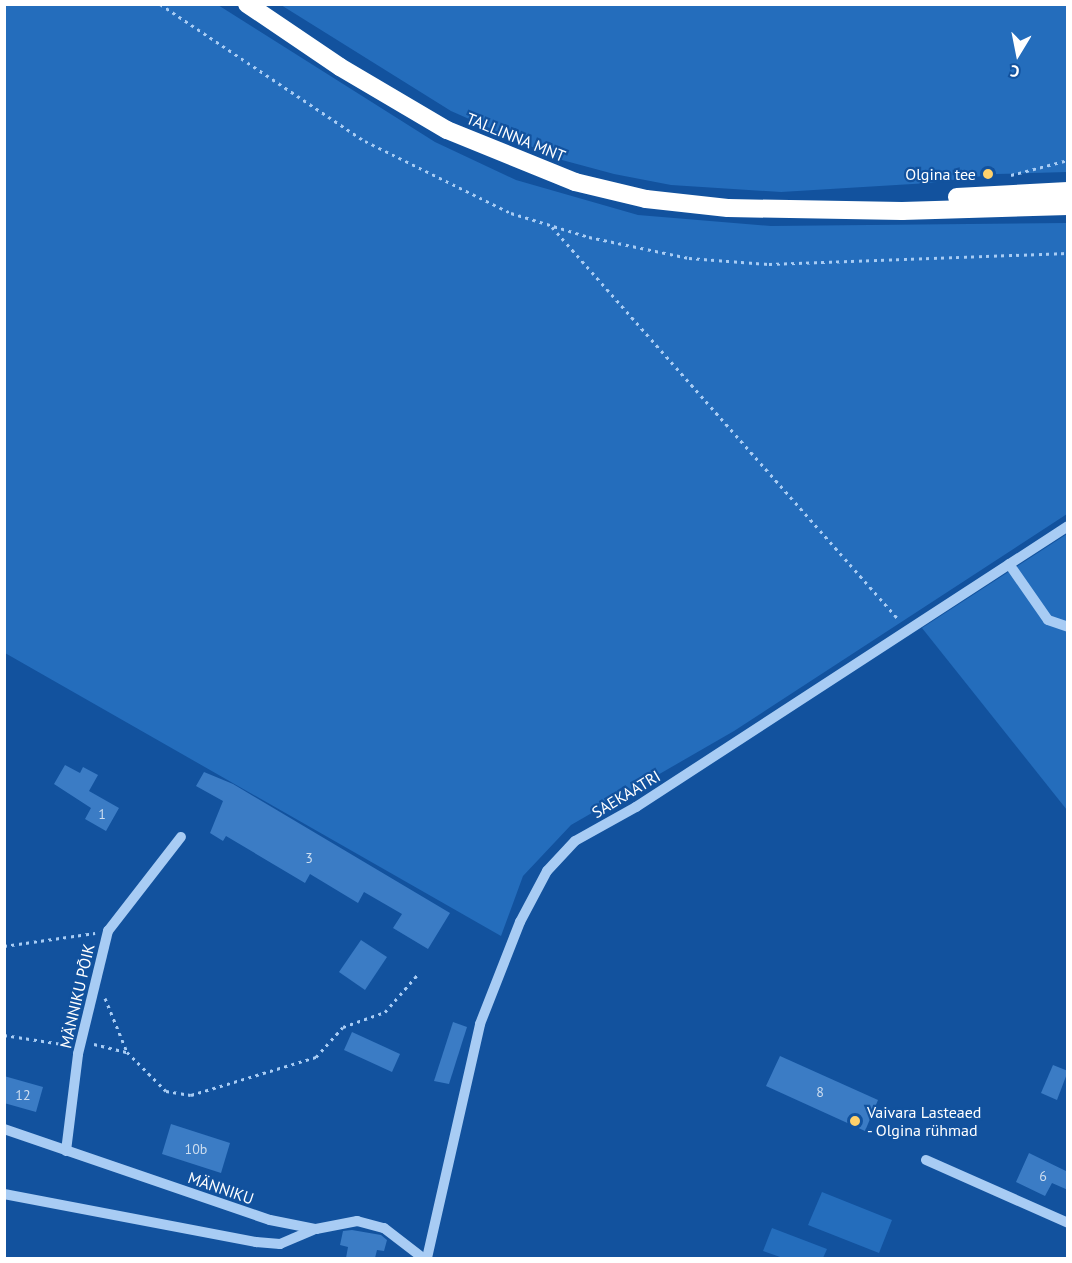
<!DOCTYPE html>
<html>
<head>
<meta charset="utf-8">
<style>
	body { margin:0 }
	#map { position:relative; width:1072px; height:1263px; overflow:hidden; background:#12529e; font-family:"PT Sans",sans-serif }
	div>[style] { position:absolute }
	.green>* { inset:0; background:#246dbc }
	.building>* { inset:0; background:#3b7cc5 }
	.path>* { height:3px; margin-top:-1.5px; transform-origin:0; background:repeating-linear-gradient(90deg,#a8ccf4 0 3px,transparent 0 7.5px) }
	.minor>* { height:10px; margin:-5px; padding:0 5px; transform-origin:5px; border-radius:5px; background:#a8ccf4 }
	.highway>* { height:18px; margin:-9px; padding:0 9px; transform-origin:9px; border-radius:9px; background:#fff }
	.dots>* { width:16px; height:16px; translate:-50% -50%; box-sizing:border-box; border:3px solid #12529e; border-radius:50% }
	span { translate:-50% -50%; white-space:nowrap; text-align:center; line-height:1.15; -webkit-text-stroke:4.5px #12529e; paint-order:stroke }
	.number-label { font-size:14px; color:#cedef0 }
	.number-label span { -webkit-text-stroke-width:0 }
	.street-label { font-size:16px; color:#fff }
	.poi-label { font-size:16px; color:#fff }
	.right { translate:-100% -50%; text-align:right }
	.left { translate:0 -50%; text-align:left }
	.frame { position:absolute; inset:0; border:6px solid #fff; pointer-events:none }
	.north { position:absolute; left:988px; top:24px; width:60px; height:60px; -webkit-text-stroke:4px #12529e; paint-order:stroke; rotate:190deg; font-size:16px; font-weight:700; line-height:24px; text-align:center; color:#fff }
	.north::after { content:''; display:block; margin:auto; width:21px; height:27px; background:#fff; clip-path:polygon(50% 0,100% 100%,50% 72%,0 100%) }
</style>
</head>
<body>
<div id="map">
	<div class="green">
		<i style="clip-path:polygon(5px 4px,218px 5px,435px 142px,516px 180px,638px 215px,771px 226px,1067px 223px,1067px 514px,734px 731px,571px 825px,523px 876px,501px 936px,5px 653px)"></i>
		<i style="clip-path:polygon(281px 5px,1067px 5px,1067px 172px,996px 174px,994px 168px,982px 169px,982px 176px,929px 183px,781px 192px,671px 185px,614px 174px,562px 160px,451px 111px)"></i>
		<i style="clip-path:polygon(1067px 534px,1067px 810px,922px 628px)"></i>
		<i style="clip-path:polygon(822px 1192px,892px 1220px,879px 1253px,808px 1225px)"></i>
		<i style="clip-path:polygon(772px 1228px,827px 1249px,823px 1258px,783px 1258px,763px 1251px)"></i>
	</div>
	<div class="building">
		<i style="clip-path:polygon(65px 765px,80px 773px,83px 767px,98px 775px,89px 791px,119px 808px,106px 831px,85px 819px,91px 808px,54px 784px)"></i>
		<i style="clip-path:polygon(204px 772px,233px 784px,450px 913px,428px 949px,393px 928px,402px 914px,364px 892px,358px 903px,310px 874px,305px 883px,226px 836px,223px 841px,210px 833px,223px 801px,196px 786px)"></i>
		<i style="clip-path:polygon(361px 940px,387px 957px,365px 990px,339px 972px)"></i>
		<i style="clip-path:polygon(453px 1022px,467px 1027px,449px 1084px,434px 1081px)"></i>
		<i style="clip-path:polygon(352px 1032px,400px 1054px,392px 1072px,344px 1050px)"></i>
		<i style="clip-path:polygon(780px 1056px,878px 1100px,865px 1131px,766px 1086px)"></i>
		<i style="clip-path:polygon(1053px 1065px,1068px 1071px,1057px 1100px,1041px 1093px)"></i>
		<i style="clip-path:polygon(4px 1076px,43px 1087px,36px 1112px,4px 1103px)"></i>
		<i style="clip-path:polygon(171px 1124px,230px 1143px,221px 1173px,162px 1154px)"></i>
		<i style="clip-path:polygon(1029px 1153px,1068px 1172px,1068px 1190px,1052px 1183px,1045px 1196px,1016px 1182px)"></i>
		<i style="clip-path:polygon(352px 1230px,381px 1235px,387px 1240px,384px 1251px,377px 1250px,375px 1258px,346px 1258px,348px 1247px,340px 1245px,343px 1231px)"></i>
	</div>
	<div class="path">
		<i style="left:160px;top:4px;width:247px;rotate:33.8deg"></i>
		<i style="left:365px;top:141px;width:163px;rotate:26.3deg"></i>
		<i style="left:511px;top:213px;width:82px;rotate:17.1deg"></i>
		<i style="left:589px;top:237px;width:102px;rotate:11.9deg"></i>
		<i style="left:689px;top:258px;width:80px;rotate:4.3deg"></i>
		<i style="left:769px;top:264px;width:299px;rotate:-2.1deg"></i>
		<i style="left:1011px;top:175px;width:59px;rotate:-14.7deg"></i>
		<i style="left:552px;top:227px;width:524px;rotate:48.56deg"></i>
		<i style="left:4px;top:946px;width:92px;rotate:-8.1deg"></i>
		<i style="left:105px;top:998px;width:58px;rotate:67.8deg"></i>
		<i style="left:4px;top:1035px;width:65px;rotate:8.9deg"></i>
		<i style="left:94px;top:1044px;width:34px;rotate:14deg"></i>
		<i style="left:127px;top:1052px;width:55px;rotate:45deg"></i>
		<i style="left:166px;top:1091px;width:25px;rotate:9deg"></i>
		<i style="left:191px;top:1095px;width:131px;rotate:-16.9deg"></i>
		<i style="left:316px;top:1057px;width:40px;rotate:-48deg"></i>
		<i style="left:343px;top:1027px;width:45px;rotate:-19.7deg"></i>
		<i style="left:385px;top:1012px;width:52px;rotate:-48.9deg"></i>
	</div>
	<div class="minor">
		<i style="left:1009px;top:564px;width:68px;rotate:55.1deg"></i>
		<i style="left:1048px;top:620px;width:21px;rotate:19deg"></i>
		<i style="left:4px;top:1129px;width:281px;rotate:18.9deg"></i>
		<i style="left:270px;top:1220px;width:47px;rotate:11.1deg"></i>
		<i style="left:316px;top:1229px;width:42px;rotate:-11deg"></i>
		<i style="left:357px;top:1221px;width:28px;rotate:15deg"></i>
		<i style="left:384px;top:1228px;width:49px;rotate:37.6deg"></i>
		<i style="left:66px;top:1151px;width:98px;rotate:-82.9deg"></i>
		<i style="left:78px;top:1054px;width:127px;rotate:-76.3deg"></i>
		<i style="left:108px;top:931px;width:119px;rotate:-52.2deg"></i>
		<i style="left:926px;top:1160px;width:155px;rotate:23.9deg"></i>
		<i style="left:4px;top:1194px;width:257px;rotate:10.8deg"></i>
		<i style="left:256px;top:1242px;width:24px;rotate:5deg"></i>
		<i style="left:280px;top:1244px;width:36px;rotate:-23deg"></i>
		<i style="left:427px;top:1258px;width:240px;rotate:-77.2deg"></i>
		<i style="left:480px;top:1024px;width:110px;rotate:-68.6deg"></i>
		<i style="left:520px;top:922px;width:58px;rotate:-62.1deg"></i>
		<i style="left:547px;top:871px;width:41px;rotate:-47deg"></i>
		<i style="left:575px;top:841px;width:70px;rotate:-29.1deg"></i>
		<i style="left:636px;top:807px;width:515px;rotate:-33.04deg"></i>
	</div>
	<div class="highway">
		<i style="left:247px;top:4px;width:112px;rotate:34.1deg"></i>
		<i style="left:340px;top:67px;width:124px;rotate:30.5deg"></i>
		<i style="left:447px;top:130px;width:138px;rotate:22.1deg"></i>
		<i style="left:575px;top:182px;width:73px;rotate:13.5deg"></i>
		<i style="left:646px;top:199px;width:82px;rotate:6.3deg"></i>
		<i style="left:728px;top:208px;width:174px;rotate:1deg"></i>
		<i style="left:902px;top:211px;width:166px;rotate:-1.7deg"></i>
		<i style="left:957px;top:197px;width:111px;rotate:-3.1deg"></i>
	</div>
	<div class="dots">
		<i style="left:988px;top:174px;background:#ffd16b"></i>
		<i style="left:855px;top:1121px;background:#ffd16b"></i>
	</div>
	<div class="number-label">
		<span style="left:102px;top:814px">1</span>
		<span style="left:309px;top:858px">3</span>
		<span style="left:820px;top:1092px">8</span>
		<span style="left:23px;top:1095px">12</span>
		<span style="left:196px;top:1149px">10b</span>
		<span style="left:1043px;top:1176px">6</span>
	</div>
	<div class="street-label">
		<span style="left:516px;top:137px;rotate:22deg">TALLINNA MNT</span>
		<span style="left:626px;top:794px;rotate:-31deg">SAEKAATRI</span>
		<span style="left:77px;top:996px;rotate:-77deg">MÄNNIKU PÕIK</span>
		<span style="left:221px;top:1188px;rotate:19deg">MÄNNIKU</span>
	</div>
	<div class="poi-label">
		<span class="right" style="left:976px;top:174px">Olgina tee</span>
		<span class="left" style="left:867px;top:1121px">Vaivara Lasteaed<br>- Olgina rühmad</span>
	</div>
	<div class="frame"></div>
	<div class="north">С</div>
</div>
</body>
</html>
